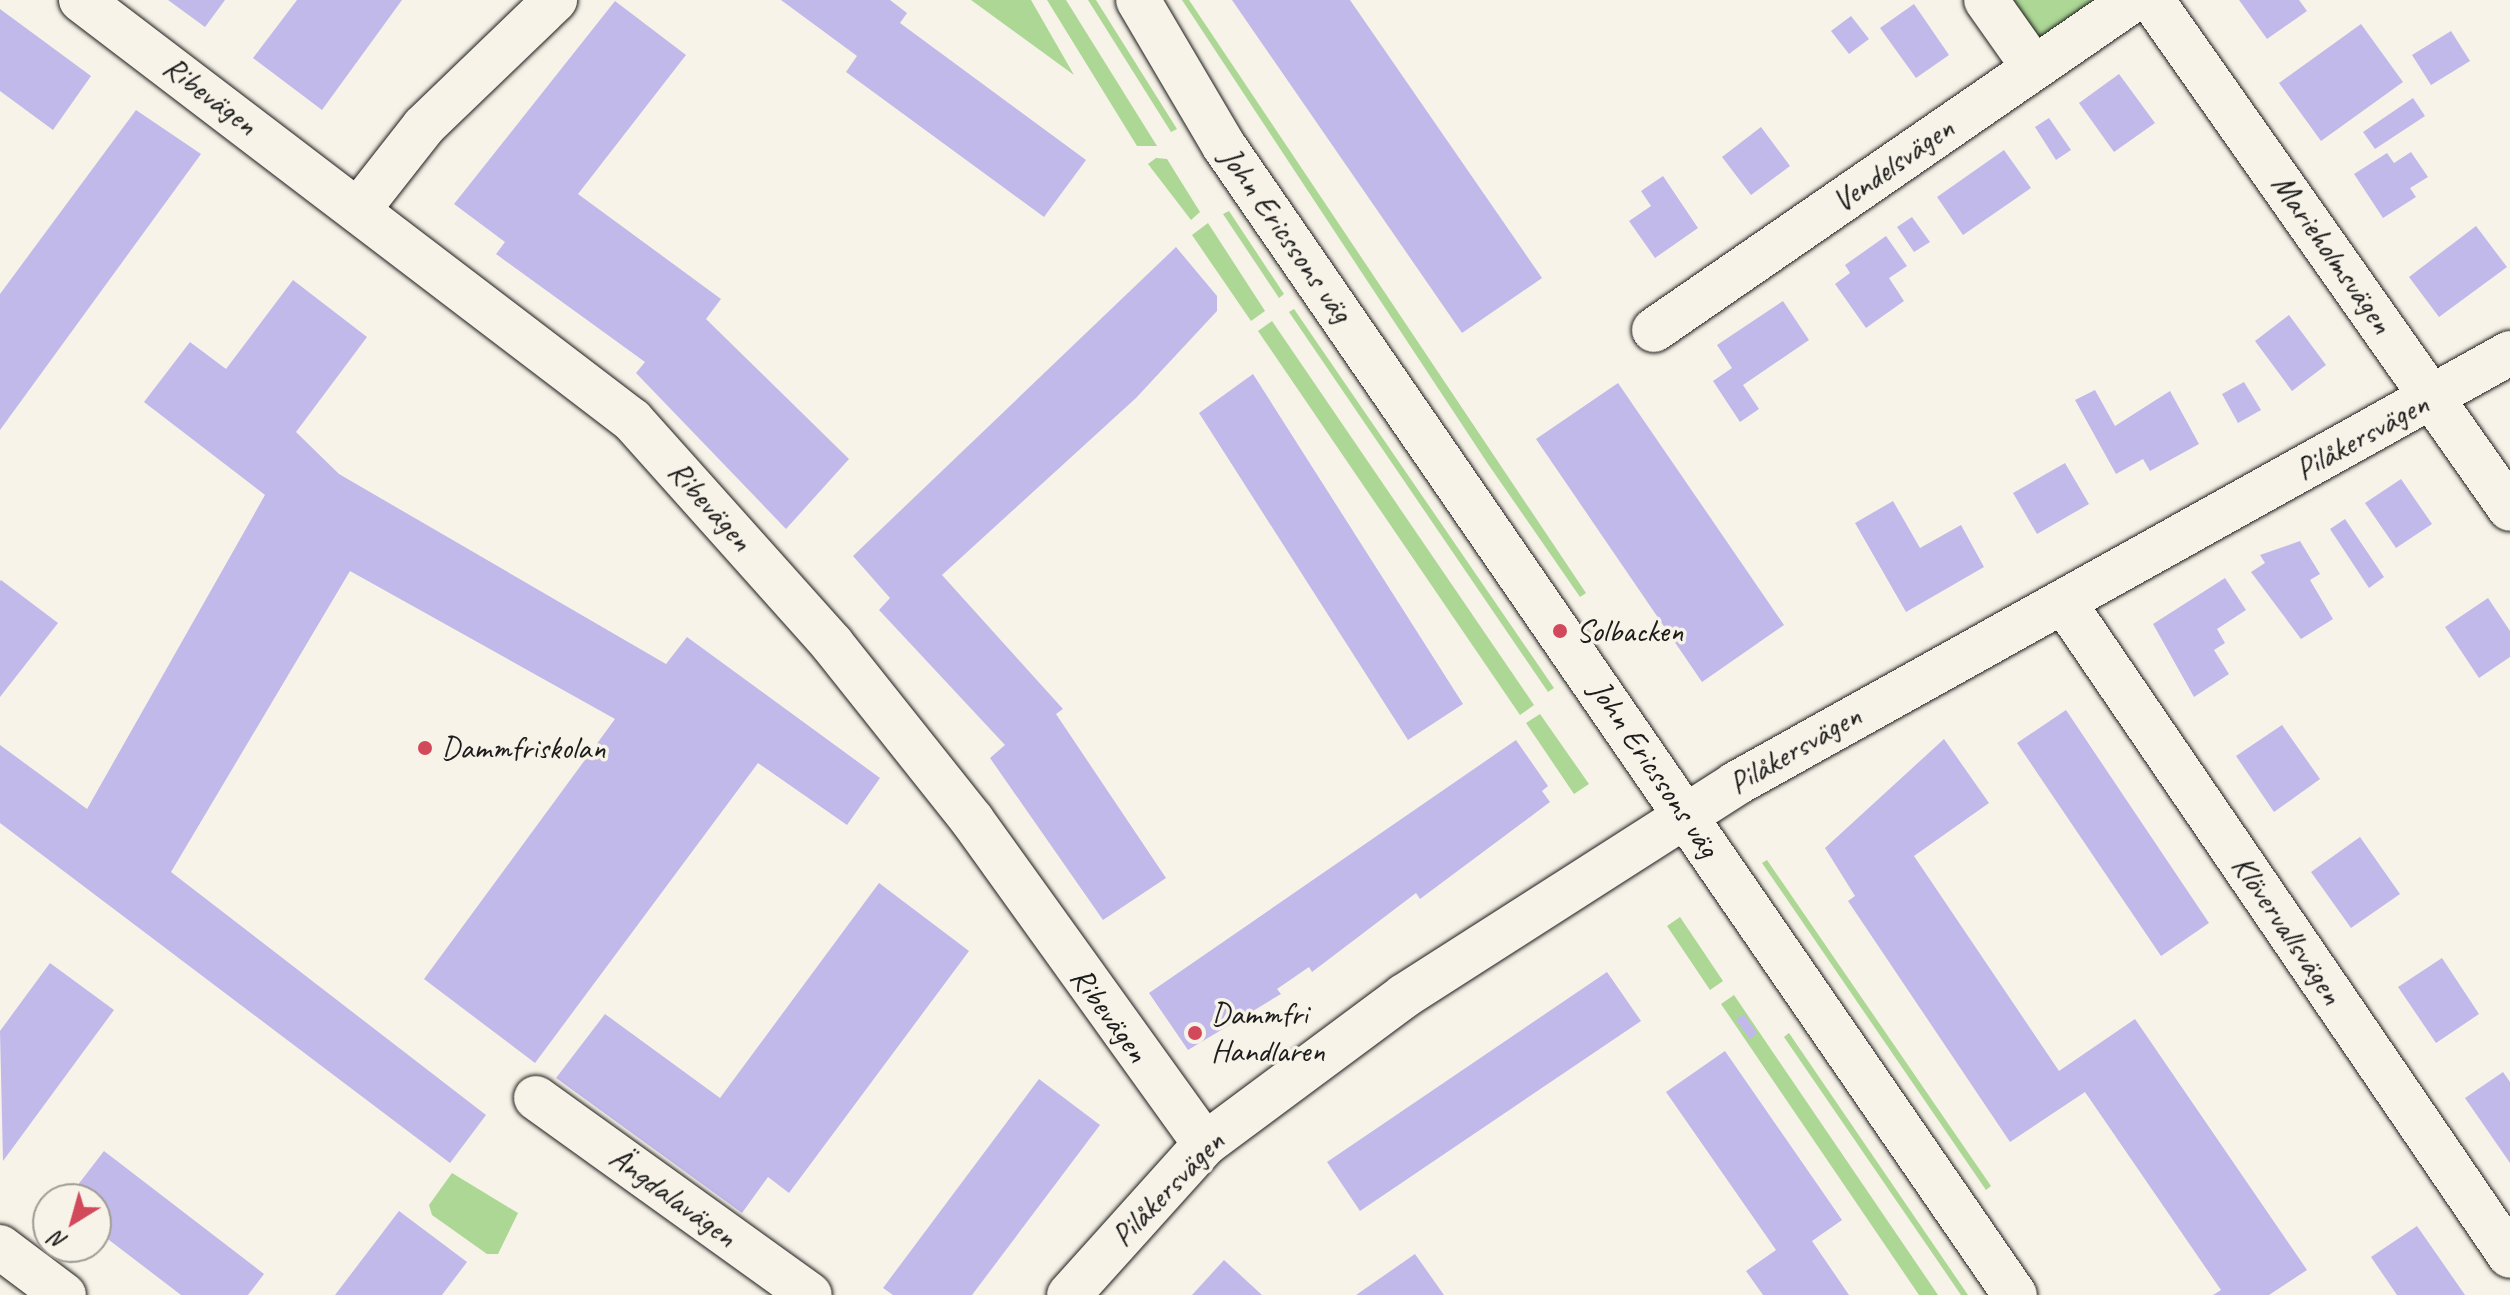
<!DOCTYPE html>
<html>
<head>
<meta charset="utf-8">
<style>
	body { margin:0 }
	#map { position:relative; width:2510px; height:1295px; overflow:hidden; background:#f7f3e8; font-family:Caveat,sans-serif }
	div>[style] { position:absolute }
	.green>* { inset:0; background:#acd795 }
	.building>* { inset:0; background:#c2b9eb }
	.roads { filter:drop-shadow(0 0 2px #1c1c1c) drop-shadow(0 0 2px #1c1c1c) }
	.minor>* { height:44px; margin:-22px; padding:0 22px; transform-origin:22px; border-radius:22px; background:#f7f3e8 }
	.dots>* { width:22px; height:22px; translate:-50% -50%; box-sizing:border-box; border:4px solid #f7f3e8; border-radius:50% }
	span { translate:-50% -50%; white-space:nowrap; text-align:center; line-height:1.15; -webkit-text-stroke:7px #f7f3e8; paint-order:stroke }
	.street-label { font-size:32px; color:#1c1c1c }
	.poi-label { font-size:32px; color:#1c1c1c }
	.left { translate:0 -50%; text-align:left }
	.north { position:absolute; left:32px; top:1183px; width:80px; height:80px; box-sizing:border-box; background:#f7f3e8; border:2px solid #9f9d96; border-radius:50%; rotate:217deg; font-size:22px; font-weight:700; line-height:32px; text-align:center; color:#1c1c1c }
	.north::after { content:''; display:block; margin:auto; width:28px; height:36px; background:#d1495b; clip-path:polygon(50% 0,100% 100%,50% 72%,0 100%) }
</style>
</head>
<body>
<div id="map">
	<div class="green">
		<i style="clip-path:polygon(971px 0,1031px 0,1074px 75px)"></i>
		<i style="clip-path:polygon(1047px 0,1066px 0,1157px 146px,1137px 146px)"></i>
		<i style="clip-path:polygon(1088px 0,1096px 0,1177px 129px,1171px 132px)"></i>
		<i style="clip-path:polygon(1182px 0,1189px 0,1586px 593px,1580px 597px,1488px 464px)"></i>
		<i style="clip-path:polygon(2007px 0,2097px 0,2038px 44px)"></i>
		<i style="clip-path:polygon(1156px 158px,1167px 159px,1200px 212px,1191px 220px,1148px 164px)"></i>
		<i style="clip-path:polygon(1229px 211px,1284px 294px,1279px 298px,1223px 214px)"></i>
		<i style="clip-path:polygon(1208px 223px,1265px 311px,1251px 321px,1192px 235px)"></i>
		<i style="clip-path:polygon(1294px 309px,1554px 688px,1548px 692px,1289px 312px)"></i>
		<i style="clip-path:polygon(1272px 321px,1534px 705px,1520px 715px,1258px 331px)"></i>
		<i style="clip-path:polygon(1540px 714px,1589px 784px,1574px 794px,1526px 723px)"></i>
		<i style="clip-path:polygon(1767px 860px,1991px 1186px,1986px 1190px,1762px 863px)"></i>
		<i style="clip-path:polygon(1680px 917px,1723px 981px,1710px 990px,1667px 926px)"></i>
		<i style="clip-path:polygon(1734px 995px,1938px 1295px,1919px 1295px,1721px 1004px)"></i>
		<i style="clip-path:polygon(1789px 1033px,1968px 1295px,1961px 1295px,1784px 1037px)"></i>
		<i style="clip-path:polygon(452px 1173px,518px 1213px,498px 1254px,487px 1254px,432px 1215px,429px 1205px)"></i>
	</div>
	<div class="building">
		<i style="clip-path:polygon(168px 0,225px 0,205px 27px)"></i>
		<i style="clip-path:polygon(297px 0,402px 0,322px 110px,253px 58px)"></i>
		<i style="clip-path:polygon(781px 0,890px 0,907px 13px,900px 23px,1086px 160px,1044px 217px,846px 72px,857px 56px)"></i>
		<i style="clip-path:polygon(1232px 0,1350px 0,1542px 278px,1462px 333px)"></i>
		<i style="clip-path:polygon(2239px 0,2299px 0,2307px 11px,2267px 39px)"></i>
		<i style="clip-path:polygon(615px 1px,686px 55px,578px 194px,721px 299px,706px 319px,849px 459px,786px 529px,636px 373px,645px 362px,496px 254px,505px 242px,454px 204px)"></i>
		<i style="clip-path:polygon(1914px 4px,1949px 55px,1916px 78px,1880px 28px)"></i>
		<i style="clip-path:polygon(0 9px,91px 76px,53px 130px,0 91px)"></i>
		<i style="clip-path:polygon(1851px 16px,1869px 39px,1849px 54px,1831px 31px)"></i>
		<i style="clip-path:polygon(2361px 24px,2403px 82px,2321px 141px,2279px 83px)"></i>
		<i style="clip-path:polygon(2451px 31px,2470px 61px,2431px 85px,2412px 55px)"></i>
		<i style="clip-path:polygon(2119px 74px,2155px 123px,2114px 152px,2079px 103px)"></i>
		<i style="clip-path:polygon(2413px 98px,2425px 116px,2375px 149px,2363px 132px)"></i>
		<i style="clip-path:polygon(136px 110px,201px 154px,0 430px,0 294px)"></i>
		<i style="clip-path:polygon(2049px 118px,2071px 150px,2056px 160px,2035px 127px)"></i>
		<i style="clip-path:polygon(1761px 127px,1790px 166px,1751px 195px,1722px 157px)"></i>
		<i style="clip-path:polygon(2004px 150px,2031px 188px,1963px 235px,1937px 197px)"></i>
		<i style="clip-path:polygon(2411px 152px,2428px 177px,2410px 188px,2416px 197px,2383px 218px,2354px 174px,2387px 153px,2394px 163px)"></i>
		<i style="clip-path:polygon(1663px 176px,1698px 228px,1655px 258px,1629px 221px,1651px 206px,1641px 191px)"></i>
		<i style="clip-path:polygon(1912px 217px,1930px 242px,1914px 252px,1897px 227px)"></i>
		<i style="clip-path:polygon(2476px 226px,2507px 267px,2439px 317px,2409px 277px)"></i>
		<i style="clip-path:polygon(1886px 236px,1907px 266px,1889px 278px,1904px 301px,1866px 328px,1835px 284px,1850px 273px,1845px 265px)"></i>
		<i style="clip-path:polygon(1176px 247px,1217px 296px,1217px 311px,1136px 398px,942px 575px,1063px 709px,1056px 714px,1166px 878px,1103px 920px,990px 758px,1005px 745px,879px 610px,890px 598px,853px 556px)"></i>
		<i style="clip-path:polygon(293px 280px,367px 337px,296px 432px,339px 474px,666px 664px,687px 637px,880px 778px,847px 825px,758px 763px,535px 1063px,424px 979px,615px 719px,350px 571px,171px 872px,486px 1115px,450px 1163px,0 823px,0 745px,87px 809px,265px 495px,144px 402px,190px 342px,226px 369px)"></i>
		<i style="clip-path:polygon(1783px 301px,1809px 340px,1743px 385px,1759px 409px,1740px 422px,1713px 381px,1732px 368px,1717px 345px)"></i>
		<i style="clip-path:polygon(2289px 315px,2326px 365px,2292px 391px,2255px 341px)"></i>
		<i style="clip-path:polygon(1253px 374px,1463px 704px,1408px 740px,1199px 413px)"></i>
		<i style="clip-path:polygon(2244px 382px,2261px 410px,2238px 423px,2222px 394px)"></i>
		<i style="clip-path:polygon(1618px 383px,1784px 625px,1702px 682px,1536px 439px)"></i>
		<i style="clip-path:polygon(2095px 390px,2115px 426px,2170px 391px,2199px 444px,2150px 471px,2143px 459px,2116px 474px,2075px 400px)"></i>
		<i style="clip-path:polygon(2065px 463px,2089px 504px,2037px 534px,2013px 493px)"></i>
		<i style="clip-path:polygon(2401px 479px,2432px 524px,2396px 548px,2365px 503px)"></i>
		<i style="clip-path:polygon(1893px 501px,1920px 548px,1961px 525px,1984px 567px,1906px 612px,1855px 523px)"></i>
		<i style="clip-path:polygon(2345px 519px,2384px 577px,2369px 588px,2330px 529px)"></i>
		<i style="clip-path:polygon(2300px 541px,2320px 574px,2310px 580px,2333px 619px,2301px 639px,2251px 572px,2265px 563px,2260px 555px)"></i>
		<i style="clip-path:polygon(2225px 578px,2246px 610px,2217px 629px,2225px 643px,2214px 650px,2229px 674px,2194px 697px,2153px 624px)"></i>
		<i style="clip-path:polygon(1px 580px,58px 623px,0 697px,0 581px)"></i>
		<i style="clip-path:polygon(2488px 598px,2510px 631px,2510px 657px,2479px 678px,2445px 627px)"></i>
		<i style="clip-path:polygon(2066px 710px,2209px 923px,2161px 956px,2017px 743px)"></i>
		<i style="clip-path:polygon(2282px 725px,2320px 779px,2274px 812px,2236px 756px)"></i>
		<i style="clip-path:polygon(1944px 739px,1989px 803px,1914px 856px,2059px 1071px,2135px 1019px,2307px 1270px,2269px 1295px,2213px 1295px,2221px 1290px,2085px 1092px,2010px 1142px,1848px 901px,1855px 896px,1825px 848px)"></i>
		<i style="clip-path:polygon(1516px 740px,1548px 786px,1542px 791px,1550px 802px,1420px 899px,1416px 893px,1312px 972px,1309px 967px,1277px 989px,1281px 994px,1188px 1050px,1149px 993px)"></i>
		<i style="clip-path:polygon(2360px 837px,2400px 894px,2351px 928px,2311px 872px)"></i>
		<i style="clip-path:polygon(879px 883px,969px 951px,789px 1193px,768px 1177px,742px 1213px,556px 1078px,605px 1014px,720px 1098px)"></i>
		<i style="clip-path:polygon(2442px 958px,2479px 1014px,2436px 1043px,2398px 987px)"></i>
		<i style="clip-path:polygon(50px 963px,114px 1010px,3px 1161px,0 1031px)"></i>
		<i style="clip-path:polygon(1607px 972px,1641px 1021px,1360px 1211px,1327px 1162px)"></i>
		<i style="clip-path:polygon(1744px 1014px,1757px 1033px,1750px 1039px,1736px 1020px)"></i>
		<i style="clip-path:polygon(1725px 1051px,1842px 1220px,1812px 1241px,1849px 1295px,1763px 1295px,1746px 1271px,1776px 1250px,1666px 1092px)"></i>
		<i style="clip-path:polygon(2503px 1072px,2510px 1082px,2510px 1163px,2465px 1098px)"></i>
		<i style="clip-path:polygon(1039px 1079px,1100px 1125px,972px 1295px,893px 1295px,883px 1288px)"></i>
		<i style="clip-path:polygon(104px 1151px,264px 1274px,248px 1295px,181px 1295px,96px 1230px,96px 1199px,67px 1199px)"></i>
		<i style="clip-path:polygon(399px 1211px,467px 1262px,442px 1295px,335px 1295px)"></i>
		<i style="clip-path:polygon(2417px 1226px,2465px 1295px,2397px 1295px,2371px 1257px)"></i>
		<i style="clip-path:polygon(1415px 1254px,1444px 1295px,1356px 1295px)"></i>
		<i style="clip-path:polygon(1224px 1260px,1262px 1295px,1192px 1295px)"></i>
	</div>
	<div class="roads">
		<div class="minor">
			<i style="left:81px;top:0;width:693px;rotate:37.32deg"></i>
			<i style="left:632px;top:420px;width:300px;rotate:48.2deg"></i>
			<i style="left:832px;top:644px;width:225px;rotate:51.5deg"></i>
			<i style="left:972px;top:820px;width:399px;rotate:54.3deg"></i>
			<i style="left:1138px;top:0;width:169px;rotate:59.5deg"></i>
			<i style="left:1224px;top:146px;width:1395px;rotate:55.46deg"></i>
			<i style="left:1986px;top:0;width:83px;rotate:54.8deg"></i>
			<i style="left:2152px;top:0;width:622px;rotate:54.88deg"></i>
			<i style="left:359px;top:209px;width:105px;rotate:-51.9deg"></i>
			<i style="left:424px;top:126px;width:182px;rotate:-43.9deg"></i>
			<i style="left:1654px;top:330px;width:582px;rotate:-34.56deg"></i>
			<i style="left:2065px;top:604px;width:789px;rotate:55.69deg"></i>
			<i style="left:536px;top:1098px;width:337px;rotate:35.7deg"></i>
			<i style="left:0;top:1247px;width:80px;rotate:36.9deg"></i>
			<i style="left:1069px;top:1295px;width:203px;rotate:-48deg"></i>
			<i style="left:1205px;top:1144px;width:248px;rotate:-36.6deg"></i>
			<i style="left:1404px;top:996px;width:393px;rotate:-32.6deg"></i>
			<i style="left:1735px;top:784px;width:887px;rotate:-29.08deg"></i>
		</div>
	</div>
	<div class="dots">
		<i style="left:1560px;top:631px;background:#d1495b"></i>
		<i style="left:425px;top:748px;background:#d1495b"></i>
		<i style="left:1195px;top:1033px;background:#d1495b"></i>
	</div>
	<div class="street-label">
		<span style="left:210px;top:96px;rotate:37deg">Ribevägen</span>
		<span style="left:1893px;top:165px;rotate:-35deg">Vendelsvägen</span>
		<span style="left:1286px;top:235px;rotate:55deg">John Ericssons väg</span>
		<span style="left:2332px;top:254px;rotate:55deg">Marieholmsvägen</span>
		<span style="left:2362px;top:437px;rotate:-29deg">Pilåkersvägen</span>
		<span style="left:710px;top:506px;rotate:48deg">Ribevägen</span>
		<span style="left:1795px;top:750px;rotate:-30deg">Pilåkersvägen</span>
		<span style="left:1654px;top:769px;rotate:56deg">John Ericssons väg</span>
		<span style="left:2287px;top:930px;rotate:56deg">Klövervallsvägen</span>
		<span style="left:1109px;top:1015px;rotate:54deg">Ribevägen</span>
		<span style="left:1168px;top:1189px;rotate:-46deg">Pilåkersvägen</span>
		<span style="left:673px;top:1197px;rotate:36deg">Ängdalavägen</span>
	</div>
	<div class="poi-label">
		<span class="left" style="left:1576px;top:631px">Solbacken</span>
		<span class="left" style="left:441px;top:748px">Dammfriskolan</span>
		<span class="left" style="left:1211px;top:1033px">Dammfri<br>Handlaren</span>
	</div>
	<div class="north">N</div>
</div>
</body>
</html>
